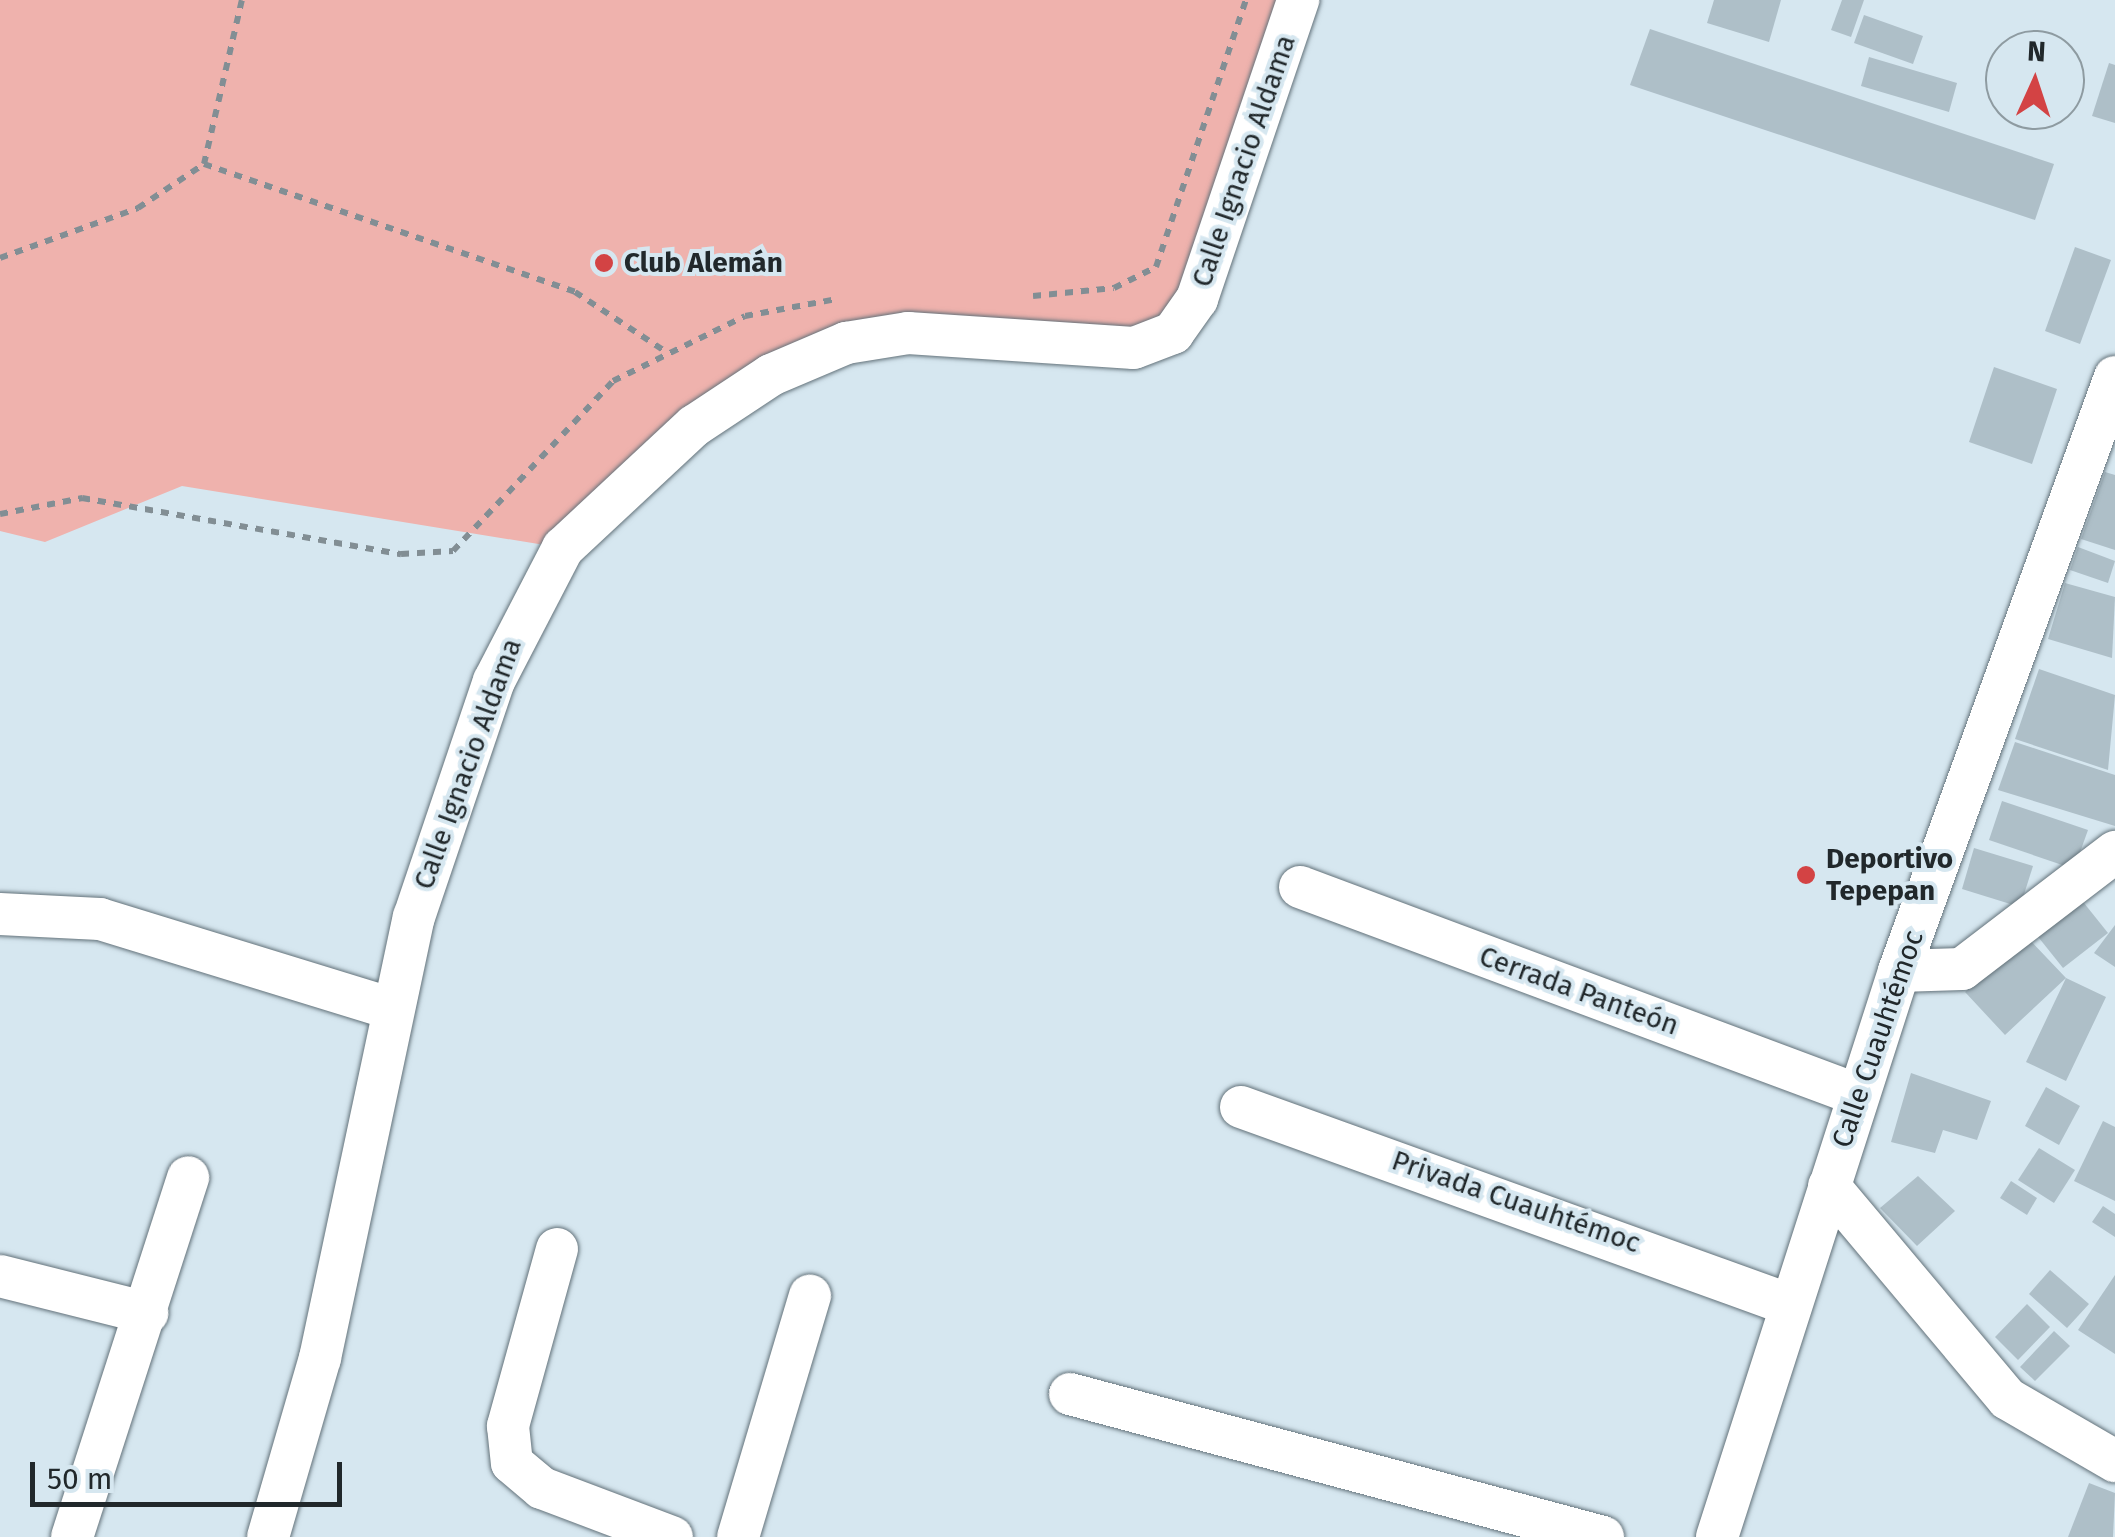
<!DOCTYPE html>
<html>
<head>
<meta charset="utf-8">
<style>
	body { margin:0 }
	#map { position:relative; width:2115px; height:1537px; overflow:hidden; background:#d6e7f0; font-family:"Fira Sans",sans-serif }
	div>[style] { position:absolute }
	.green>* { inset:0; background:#efb2ad }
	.building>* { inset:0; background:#aebfc8 }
	.path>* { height:6px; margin-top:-3px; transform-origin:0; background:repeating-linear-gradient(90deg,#828e94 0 8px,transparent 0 16px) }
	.roads { filter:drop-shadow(0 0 2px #63727a) drop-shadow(0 0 2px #63727a) }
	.street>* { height:42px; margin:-21px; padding:0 21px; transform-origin:21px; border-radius:21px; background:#fff }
	.dots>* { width:28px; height:28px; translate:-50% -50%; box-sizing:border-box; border:5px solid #d6e7f0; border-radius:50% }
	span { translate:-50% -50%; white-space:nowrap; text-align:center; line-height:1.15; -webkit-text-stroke:8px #d6e7f0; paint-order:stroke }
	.street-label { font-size:28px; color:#21282b }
	.poi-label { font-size:28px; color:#21282b; font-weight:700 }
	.left { translate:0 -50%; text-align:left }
	.north { position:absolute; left:1985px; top:30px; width:100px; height:100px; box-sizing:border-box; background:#d6e7f0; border:2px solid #8e9ba1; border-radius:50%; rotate:3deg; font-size:28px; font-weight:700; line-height:40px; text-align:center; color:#21282b }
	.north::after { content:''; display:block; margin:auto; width:35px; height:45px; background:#d34344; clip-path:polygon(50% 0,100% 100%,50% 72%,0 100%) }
	.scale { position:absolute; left:30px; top:1462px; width:312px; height:45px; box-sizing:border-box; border:5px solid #21282b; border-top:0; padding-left:12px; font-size:30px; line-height:35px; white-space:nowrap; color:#21282b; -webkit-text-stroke:8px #d6e7f0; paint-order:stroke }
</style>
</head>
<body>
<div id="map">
	<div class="green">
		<i style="clip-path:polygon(0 0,1298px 0,1173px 333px,1001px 337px,771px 375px,563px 548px,182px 486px,45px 542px,0 531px)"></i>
	</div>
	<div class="building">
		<i style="clip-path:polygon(1714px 0,1781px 0,1769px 42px,1707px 23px)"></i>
		<i style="clip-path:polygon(1842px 0,1864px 0,1851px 37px,1831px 30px)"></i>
		<i style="clip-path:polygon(1864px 15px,1923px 36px,1913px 64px,1854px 43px)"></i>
		<i style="clip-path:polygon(1650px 29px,2054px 164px,2035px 220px,1630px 85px)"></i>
		<i style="clip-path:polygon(1869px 57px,1957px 83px,1949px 112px,1861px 86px)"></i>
		<i style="clip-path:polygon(2109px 63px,2115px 65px,2115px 123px,2092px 116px)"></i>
		<i style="clip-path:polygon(2075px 247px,2111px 260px,2080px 344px,2045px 331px)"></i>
		<i style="clip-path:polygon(1994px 367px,2057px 389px,2032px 464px,1969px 442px)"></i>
		<i style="clip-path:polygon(2105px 472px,2115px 475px,2115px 550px,2081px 539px)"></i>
		<i style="clip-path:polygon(2078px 547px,2115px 561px,2108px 583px,2070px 570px)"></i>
		<i style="clip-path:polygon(2065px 583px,2115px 597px,2112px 658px,2048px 639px)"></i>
		<i style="clip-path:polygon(2039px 669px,2115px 695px,2108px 770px,2015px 739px)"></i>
		<i style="clip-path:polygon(2015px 742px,2115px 775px,2115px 826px,1998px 790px)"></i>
		<i style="clip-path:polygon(2002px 801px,2088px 830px,2074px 869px,1989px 840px)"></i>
		<i style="clip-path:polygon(1974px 848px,2033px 866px,2020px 907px,1962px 889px)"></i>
		<i style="clip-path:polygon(2080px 898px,2108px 933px,2063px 968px,2035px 933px)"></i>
		<i style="clip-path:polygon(2115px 925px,2115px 967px,2094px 953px)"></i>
		<i style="clip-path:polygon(2026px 936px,2066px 978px,2106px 997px,2066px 1081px,2026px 1062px,2066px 978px,2005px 1035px,1965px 992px)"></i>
		<i style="clip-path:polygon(1911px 1073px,1991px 1101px,1977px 1140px,1943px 1130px,1935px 1153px,1891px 1142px)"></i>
		<i style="clip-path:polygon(2046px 1087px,2080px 1106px,2059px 1145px,2025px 1126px)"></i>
		<i style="clip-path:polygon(2103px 1121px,2115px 1127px,2115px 1201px,2074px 1181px)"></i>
		<i style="clip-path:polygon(2039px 1148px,2075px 1170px,2054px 1203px,2018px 1180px)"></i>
		<i style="clip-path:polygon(1918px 1176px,1955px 1211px,1917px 1246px,1880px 1208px)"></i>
		<i style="clip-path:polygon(2011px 1181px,2037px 1198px,2027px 1215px,2000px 1198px)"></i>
		<i style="clip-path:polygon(2103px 1206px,2115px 1214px,2115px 1237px,2092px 1222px)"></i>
		<i style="clip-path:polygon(2050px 1270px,2089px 1304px,2067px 1328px,2029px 1294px)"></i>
		<i style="clip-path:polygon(2115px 1275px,2115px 1354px,2078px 1330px)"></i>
		<i style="clip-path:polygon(2027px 1304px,2050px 1327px,2018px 1360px,1995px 1337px)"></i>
		<i style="clip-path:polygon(2054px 1331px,2070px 1346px,2035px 1381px,2020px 1367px)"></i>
		<i style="clip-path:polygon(2089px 1483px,2115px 1493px,2113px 1537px,2068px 1537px)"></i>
	</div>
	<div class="path">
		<i style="left:204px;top:164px;width:392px;rotate:19deg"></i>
		<i style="left:575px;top:292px;width:111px;rotate:33.3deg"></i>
		<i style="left:0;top:258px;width:147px;rotate:-19.9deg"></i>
		<i style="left:138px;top:208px;width:79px;rotate:-33.7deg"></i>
		<i style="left:204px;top:164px;width:168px;rotate:-77deg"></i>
		<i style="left:1033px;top:296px;width:81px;rotate:-5.6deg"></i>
		<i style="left:1114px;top:288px;width:47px;rotate:-26.6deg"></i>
		<i style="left:1156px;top:267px;width:282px;rotate:-71.4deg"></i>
		<i style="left:0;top:514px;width:84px;rotate:-11deg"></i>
		<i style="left:82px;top:498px;width:324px;rotate:10deg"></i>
		<i style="left:401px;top:554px;width:52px;rotate:-3.3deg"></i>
		<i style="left:453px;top:551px;width:233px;rotate:-46.7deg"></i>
		<i style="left:613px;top:381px;width:147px;rotate:-26.2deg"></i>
		<i style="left:745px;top:316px;width:94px;rotate:-10.5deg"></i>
	</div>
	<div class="roads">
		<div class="street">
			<i style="left:1300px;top:887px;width:596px;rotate:20.44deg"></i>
			<i style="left:0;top:914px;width:100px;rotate:2.9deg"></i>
			<i style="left:100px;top:919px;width:302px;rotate:17.1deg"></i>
			<i style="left:1899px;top:971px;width:63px;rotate:-1.8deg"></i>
			<i style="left:1962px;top:969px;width:193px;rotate:-37.4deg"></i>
			<i style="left:1241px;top:1107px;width:581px;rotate:19.81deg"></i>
			<i style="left:1829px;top:1186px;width:278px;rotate:50deg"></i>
			<i style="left:2008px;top:1399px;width:124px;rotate:30.1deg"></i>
			<i style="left:557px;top:1249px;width:184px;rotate:105.5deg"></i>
			<i style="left:508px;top:1426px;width:37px;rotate:84deg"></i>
			<i style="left:512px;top:1463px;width:39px;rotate:40deg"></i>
			<i style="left:542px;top:1488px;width:139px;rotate:20.7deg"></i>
			<i style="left:0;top:1276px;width:152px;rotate:14.1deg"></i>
			<i style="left:1070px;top:1394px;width:552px;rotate:15.02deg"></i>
			<i style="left:72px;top:1537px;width:378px;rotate:-72.1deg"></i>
			<i style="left:268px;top:1537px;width:186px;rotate:-73.8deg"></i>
			<i style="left:320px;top:1358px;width:451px;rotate:-78deg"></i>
			<i style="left:414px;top:917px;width:249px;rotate:-71.3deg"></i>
			<i style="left:494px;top:681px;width:150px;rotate:-62.6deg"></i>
			<i style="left:563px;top:548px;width:179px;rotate:-43deg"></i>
			<i style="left:694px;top:426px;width:92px;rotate:-33.5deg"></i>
			<i style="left:771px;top:375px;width:82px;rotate:-23.1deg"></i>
			<i style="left:846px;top:343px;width:63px;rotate:-9.2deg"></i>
			<i style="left:908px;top:333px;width:226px;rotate:3.8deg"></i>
			<i style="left:1134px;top:348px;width:42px;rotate:-21deg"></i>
			<i style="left:1173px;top:333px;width:42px;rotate:-54.8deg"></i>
			<i style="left:1197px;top:299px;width:316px;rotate:-71.3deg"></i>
			<i style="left:738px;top:1537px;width:252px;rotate:-73.4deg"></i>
			<i style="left:1717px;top:1537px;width:595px;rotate:-72.17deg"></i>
			<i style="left:1899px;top:971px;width:632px;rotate:-70.02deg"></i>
		</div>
	</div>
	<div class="dots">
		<i style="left:604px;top:263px;background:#d34344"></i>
		<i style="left:1806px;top:875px;background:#d34344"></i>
	</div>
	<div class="street-label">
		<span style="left:1244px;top:161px;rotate:-71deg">Calle Ignacio Aldama</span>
		<span style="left:468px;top:764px;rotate:-70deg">Calle Ignacio Aldama</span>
		<span style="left:1579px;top:991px;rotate:20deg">Cerrada Panteón</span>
		<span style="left:1878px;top:1039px;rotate:-71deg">Calle Cuauhtémoc</span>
		<span style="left:1516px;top:1202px;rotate:19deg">Privada Cuauhtémoc</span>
	</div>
	<div class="poi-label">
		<span class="left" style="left:624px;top:263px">Club Alemán</span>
		<span class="left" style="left:1826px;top:875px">Deportivo<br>Tepepan</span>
	</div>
	<div class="north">N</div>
	<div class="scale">50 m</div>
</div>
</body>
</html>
